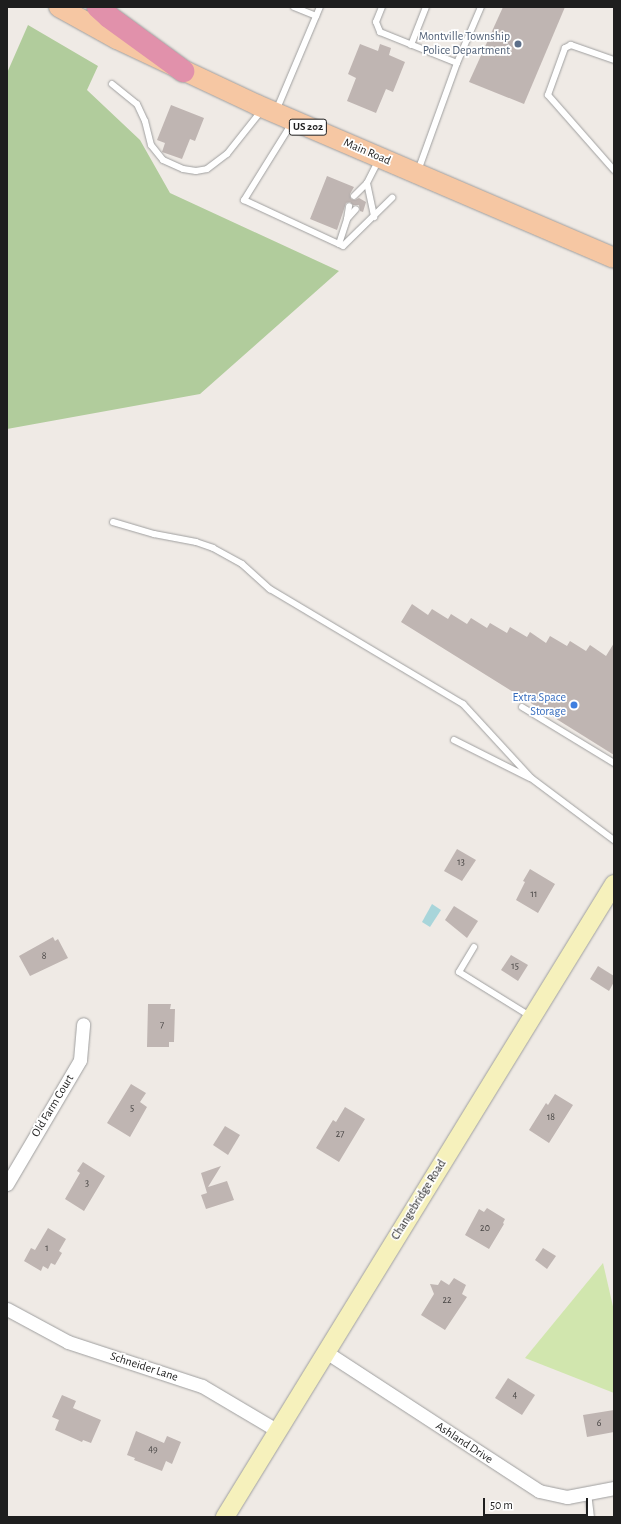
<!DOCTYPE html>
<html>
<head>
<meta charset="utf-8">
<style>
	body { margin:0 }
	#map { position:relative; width:621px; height:1524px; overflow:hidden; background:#efeae5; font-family:"Alegreya Sans",sans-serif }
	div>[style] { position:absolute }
	.grass>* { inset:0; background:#d1e6ae }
	.forest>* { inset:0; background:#b1cc9c }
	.water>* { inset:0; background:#a8d5da }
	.building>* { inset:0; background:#bfb5b2 }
	.roads { filter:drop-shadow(0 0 1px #9f9f9f) drop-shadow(0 0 1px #9f9f9f) }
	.service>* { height:6px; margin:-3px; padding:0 3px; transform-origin:3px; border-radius:3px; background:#fff }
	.minor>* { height:13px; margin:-6.5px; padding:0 6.5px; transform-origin:6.5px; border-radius:6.5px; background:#fff }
	.secondary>* { height:18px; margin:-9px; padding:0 9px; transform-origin:9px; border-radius:9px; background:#f6f1bc }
	.primary>* { height:20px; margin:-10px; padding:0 10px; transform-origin:10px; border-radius:10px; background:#f6c7a3 }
	.motorway>* { height:22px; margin:-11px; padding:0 11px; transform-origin:11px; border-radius:11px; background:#e191ab }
	.dots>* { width:11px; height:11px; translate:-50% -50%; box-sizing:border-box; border:2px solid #fff; border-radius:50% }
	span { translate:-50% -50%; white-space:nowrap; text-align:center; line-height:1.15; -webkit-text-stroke:3.5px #fff; paint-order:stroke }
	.number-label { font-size:10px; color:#464443 }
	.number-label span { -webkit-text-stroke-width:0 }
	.shield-label span { padding:1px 3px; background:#fff; border:1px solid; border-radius:3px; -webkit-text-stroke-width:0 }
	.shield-label { font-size:11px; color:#1e1e1e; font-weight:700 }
	.service-label { font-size:12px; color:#4e5e75 }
	.right { translate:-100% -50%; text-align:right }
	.street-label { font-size:12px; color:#1e1e1e }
	.shop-label { font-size:12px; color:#366cbe }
	.frame { position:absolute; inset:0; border:8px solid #1e1e1e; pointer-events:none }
	.scale { position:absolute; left:483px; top:1498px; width:105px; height:18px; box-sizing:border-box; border:2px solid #1e1e1e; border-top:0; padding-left:5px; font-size:12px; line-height:14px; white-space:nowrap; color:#1e1e1e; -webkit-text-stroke:3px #fff; paint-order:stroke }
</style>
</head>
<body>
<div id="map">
	<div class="grass">
		<i style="clip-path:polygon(603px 1263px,614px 1311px,614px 1393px,525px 1358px)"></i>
	</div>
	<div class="forest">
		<i style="clip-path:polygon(28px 25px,98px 66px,87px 90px,140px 140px,170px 193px,339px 271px,200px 394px,7px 429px,7px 73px)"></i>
	</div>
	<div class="water">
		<i style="clip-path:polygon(432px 904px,441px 910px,430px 927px,422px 922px)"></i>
	</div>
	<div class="building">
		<i style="clip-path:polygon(503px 7px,565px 7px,524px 104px,469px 82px)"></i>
		<i style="clip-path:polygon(360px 44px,378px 51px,380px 44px,391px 48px,389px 55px,405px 62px,393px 92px,386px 89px,376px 113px,347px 101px,356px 78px,348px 74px)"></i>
		<i style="clip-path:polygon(171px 105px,204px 118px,195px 141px,190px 139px,182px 159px,162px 152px,165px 143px,157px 140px)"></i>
		<i style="clip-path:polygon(327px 176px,354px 187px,350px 194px,351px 199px,355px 200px,359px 198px,366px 202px,363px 212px,360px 211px,359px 205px,353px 205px,350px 202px,346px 203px,337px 230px,310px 219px)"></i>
		<i style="clip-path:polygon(412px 604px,428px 615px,432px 609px,448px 619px,451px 614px,467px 624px,471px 618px,487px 628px,490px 623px,507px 633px,510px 627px,527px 637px,530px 632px,546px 643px,550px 636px,567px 646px,570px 641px,586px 651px,590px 645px,606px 656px,614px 643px,614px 755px,401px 622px)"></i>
		<i style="clip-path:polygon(457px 849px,476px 860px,462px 881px,444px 871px)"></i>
		<i style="clip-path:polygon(530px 869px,555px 884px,538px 913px,516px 900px,525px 882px,523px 881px)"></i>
		<i style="clip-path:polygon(454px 906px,478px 921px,467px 938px,445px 920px)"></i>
		<i style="clip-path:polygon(53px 937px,55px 941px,58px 939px,68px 958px,30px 976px,19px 956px)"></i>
		<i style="clip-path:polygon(511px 955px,528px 965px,518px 981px,501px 970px)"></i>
		<i style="clip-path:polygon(598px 966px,614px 976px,614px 982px,609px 991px,590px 979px)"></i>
		<i style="clip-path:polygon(148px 1004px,171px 1004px,170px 1009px,175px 1009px,174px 1042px,169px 1042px,169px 1047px,147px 1047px)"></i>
		<i style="clip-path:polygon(131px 1084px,146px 1093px,140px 1102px,147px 1107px,130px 1137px,107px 1123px)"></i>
		<i style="clip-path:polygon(555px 1094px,573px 1105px,549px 1143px,529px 1130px,546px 1103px,548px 1105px)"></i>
		<i style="clip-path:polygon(345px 1107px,365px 1119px,339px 1162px,316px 1148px,333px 1120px,336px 1122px)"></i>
		<i style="clip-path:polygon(225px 1126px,240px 1135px,228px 1155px,213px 1145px)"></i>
		<i style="clip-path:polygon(83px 1162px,105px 1176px,84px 1211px,65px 1199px,80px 1173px,77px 1171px)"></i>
		<i style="clip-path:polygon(221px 1166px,208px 1187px,227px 1181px,234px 1200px,206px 1209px,201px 1195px,207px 1193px,201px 1173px)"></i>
		<i style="clip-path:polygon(487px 1208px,505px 1219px,503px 1223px,504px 1224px,489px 1249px,465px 1235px,479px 1209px,484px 1212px)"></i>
		<i style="clip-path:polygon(48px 1228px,66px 1239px,59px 1251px,62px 1253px,55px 1265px,51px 1263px,48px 1269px,43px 1266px,41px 1271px,24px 1261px,31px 1248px,35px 1250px)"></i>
		<i style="clip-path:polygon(543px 1248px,556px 1256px,547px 1269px,535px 1260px)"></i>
		<i style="clip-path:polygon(454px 1278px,466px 1285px,462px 1294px,467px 1297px,445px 1330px,421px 1315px,434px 1294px,430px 1284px,438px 1285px,441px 1280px,449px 1285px)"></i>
		<i style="clip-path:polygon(508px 1378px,535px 1395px,522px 1415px,495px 1398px)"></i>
		<i style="clip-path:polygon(62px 1395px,76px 1401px,73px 1408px,101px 1420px,91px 1443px,83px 1440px,82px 1442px,55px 1430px,59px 1420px,52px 1417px)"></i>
		<i style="clip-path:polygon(614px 1410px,614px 1432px,587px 1437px,583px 1415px)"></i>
		<i style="clip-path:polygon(136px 1431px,164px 1443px,167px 1436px,181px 1442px,172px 1464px,166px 1461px,162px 1471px,134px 1460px,135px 1458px,127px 1455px)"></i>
	</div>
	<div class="roads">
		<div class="service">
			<i style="left:294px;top:7px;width:24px;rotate:22deg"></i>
			<i style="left:382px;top:7px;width:16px;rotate:112deg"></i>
			<i style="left:376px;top:22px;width:11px;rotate:68deg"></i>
			<i style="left:380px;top:32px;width:83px;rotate:21.9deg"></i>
			<i style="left:457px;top:63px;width:115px;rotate:109.9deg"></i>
			<i style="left:411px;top:45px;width:41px;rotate:-68.5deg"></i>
			<i style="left:614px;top:60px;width:46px;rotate:-160.8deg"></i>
			<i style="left:571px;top:45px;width:7px;rotate:153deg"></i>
			<i style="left:565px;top:48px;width:50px;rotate:109.9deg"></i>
			<i style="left:548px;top:95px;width:100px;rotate:48.7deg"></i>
			<i style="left:457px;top:63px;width:61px;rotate:-66.8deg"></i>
			<i style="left:112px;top:84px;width:32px;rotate:39deg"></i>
			<i style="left:137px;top:104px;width:19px;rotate:65deg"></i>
			<i style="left:145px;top:121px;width:25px;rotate:76deg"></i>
			<i style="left:151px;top:145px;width:19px;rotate:51deg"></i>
			<i style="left:163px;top:160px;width:22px;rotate:24deg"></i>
			<i style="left:183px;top:169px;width:13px;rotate:9deg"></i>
			<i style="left:196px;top:171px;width:11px;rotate:-10deg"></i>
			<i style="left:207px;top:169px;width:25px;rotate:-37deg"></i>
			<i style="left:227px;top:154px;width:56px;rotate:-51.5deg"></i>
			<i style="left:276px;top:111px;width:113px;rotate:-67.1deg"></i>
			<i style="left:292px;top:123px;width:91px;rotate:121.9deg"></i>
			<i style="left:244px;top:200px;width:109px;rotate:24.9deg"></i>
			<i style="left:343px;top:246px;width:69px;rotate:-44.4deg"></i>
			<i style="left:367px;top:183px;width:35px;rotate:78deg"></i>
			<i style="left:354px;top:196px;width:18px;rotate:-45deg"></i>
			<i style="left:367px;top:183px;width:25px;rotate:-63deg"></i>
			<i style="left:347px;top:219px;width:13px;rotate:-48deg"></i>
			<i style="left:339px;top:244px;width:26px;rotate:-72deg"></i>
			<i style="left:347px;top:219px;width:13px;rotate:-81deg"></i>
			<i style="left:113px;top:522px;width:43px;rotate:16.3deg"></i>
			<i style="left:154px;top:534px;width:43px;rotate:10.8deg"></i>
			<i style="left:196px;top:542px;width:18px;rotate:19deg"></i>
			<i style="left:213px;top:548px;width:33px;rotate:29deg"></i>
			<i style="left:242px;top:564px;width:38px;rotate:42deg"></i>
			<i style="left:270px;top:589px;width:225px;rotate:30.8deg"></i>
			<i style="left:463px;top:704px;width:100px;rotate:47.4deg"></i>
			<i style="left:531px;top:778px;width:104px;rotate:36.8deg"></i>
			<i style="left:522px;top:707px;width:108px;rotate:31.3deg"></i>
			<i style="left:454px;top:740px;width:85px;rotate:26.6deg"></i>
			<i style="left:474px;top:947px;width:29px;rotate:121deg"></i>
			<i style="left:459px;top:972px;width:84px;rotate:31.8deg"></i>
			<i style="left:588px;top:1493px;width:24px;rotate:83deg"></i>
		</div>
		<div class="minor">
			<i style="left:7px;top:1184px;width:144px;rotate:-59.5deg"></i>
			<i style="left:80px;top:1060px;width:36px;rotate:-85deg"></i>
			<i style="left:7px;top:1309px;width:69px;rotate:28.4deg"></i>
			<i style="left:68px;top:1342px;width:141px;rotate:18.2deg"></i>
			<i style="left:202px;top:1386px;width:88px;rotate:30.6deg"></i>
			<i style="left:326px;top:1352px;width:254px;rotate:33.1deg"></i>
			<i style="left:539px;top:1491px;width:29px;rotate:12deg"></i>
			<i style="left:567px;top:1497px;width:48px;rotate:-10.8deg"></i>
		</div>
		<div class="secondary">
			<i style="left:225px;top:1517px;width:743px;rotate:-58.43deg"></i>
		</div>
		<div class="primary">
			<i style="left:59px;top:7px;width:66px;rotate:28.9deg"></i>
			<i style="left:117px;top:39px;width:155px;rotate:25.2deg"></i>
			<i style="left:257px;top:105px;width:388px;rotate:23.2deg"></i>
		</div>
		<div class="motorway">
			<i style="left:98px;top:7px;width:15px;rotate:42deg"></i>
			<i style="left:109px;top:17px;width:92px;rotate:36.1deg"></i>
		</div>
	</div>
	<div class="dots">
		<i style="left:518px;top:44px;background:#5c6f8a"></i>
		<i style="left:574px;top:705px;background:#3f7fe0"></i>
	</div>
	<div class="number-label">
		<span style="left:461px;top:863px">13</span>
		<span style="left:534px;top:895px">11</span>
		<span style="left:44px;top:957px">8</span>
		<span style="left:515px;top:967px">15</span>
		<span style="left:162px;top:1026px">7</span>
		<span style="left:132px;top:1109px">5</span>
		<span style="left:551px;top:1118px">18</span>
		<span style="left:340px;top:1135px">27</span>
		<span style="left:87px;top:1184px">3</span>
		<span style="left:485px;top:1229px">20</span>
		<span style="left:47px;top:1249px">1</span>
		<span style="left:447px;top:1301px">22</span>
		<span style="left:515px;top:1396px">4</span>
		<span style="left:599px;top:1424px">6</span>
		<span style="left:153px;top:1450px">49</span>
	</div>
	<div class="shield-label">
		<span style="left:308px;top:127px">US 202</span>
	</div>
	<div class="service-label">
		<span class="right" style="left:510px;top:44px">Montville Township<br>Police Department</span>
	</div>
	<div class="street-label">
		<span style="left:367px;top:152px;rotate:23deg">Main Road</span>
		<span style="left:53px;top:1106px;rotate:-59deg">Old Farm Court</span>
		<span style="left:419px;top:1200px;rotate:-58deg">Changebridge Road</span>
		<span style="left:144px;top:1367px;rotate:18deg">Schneider Lane</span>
		<span style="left:464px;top:1443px;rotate:33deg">Ashland Drive</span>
	</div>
	<div class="shop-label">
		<span class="right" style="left:566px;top:705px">Extra Space<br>Storage</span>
	</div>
	<div class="frame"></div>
	<div class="scale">50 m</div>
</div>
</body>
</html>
